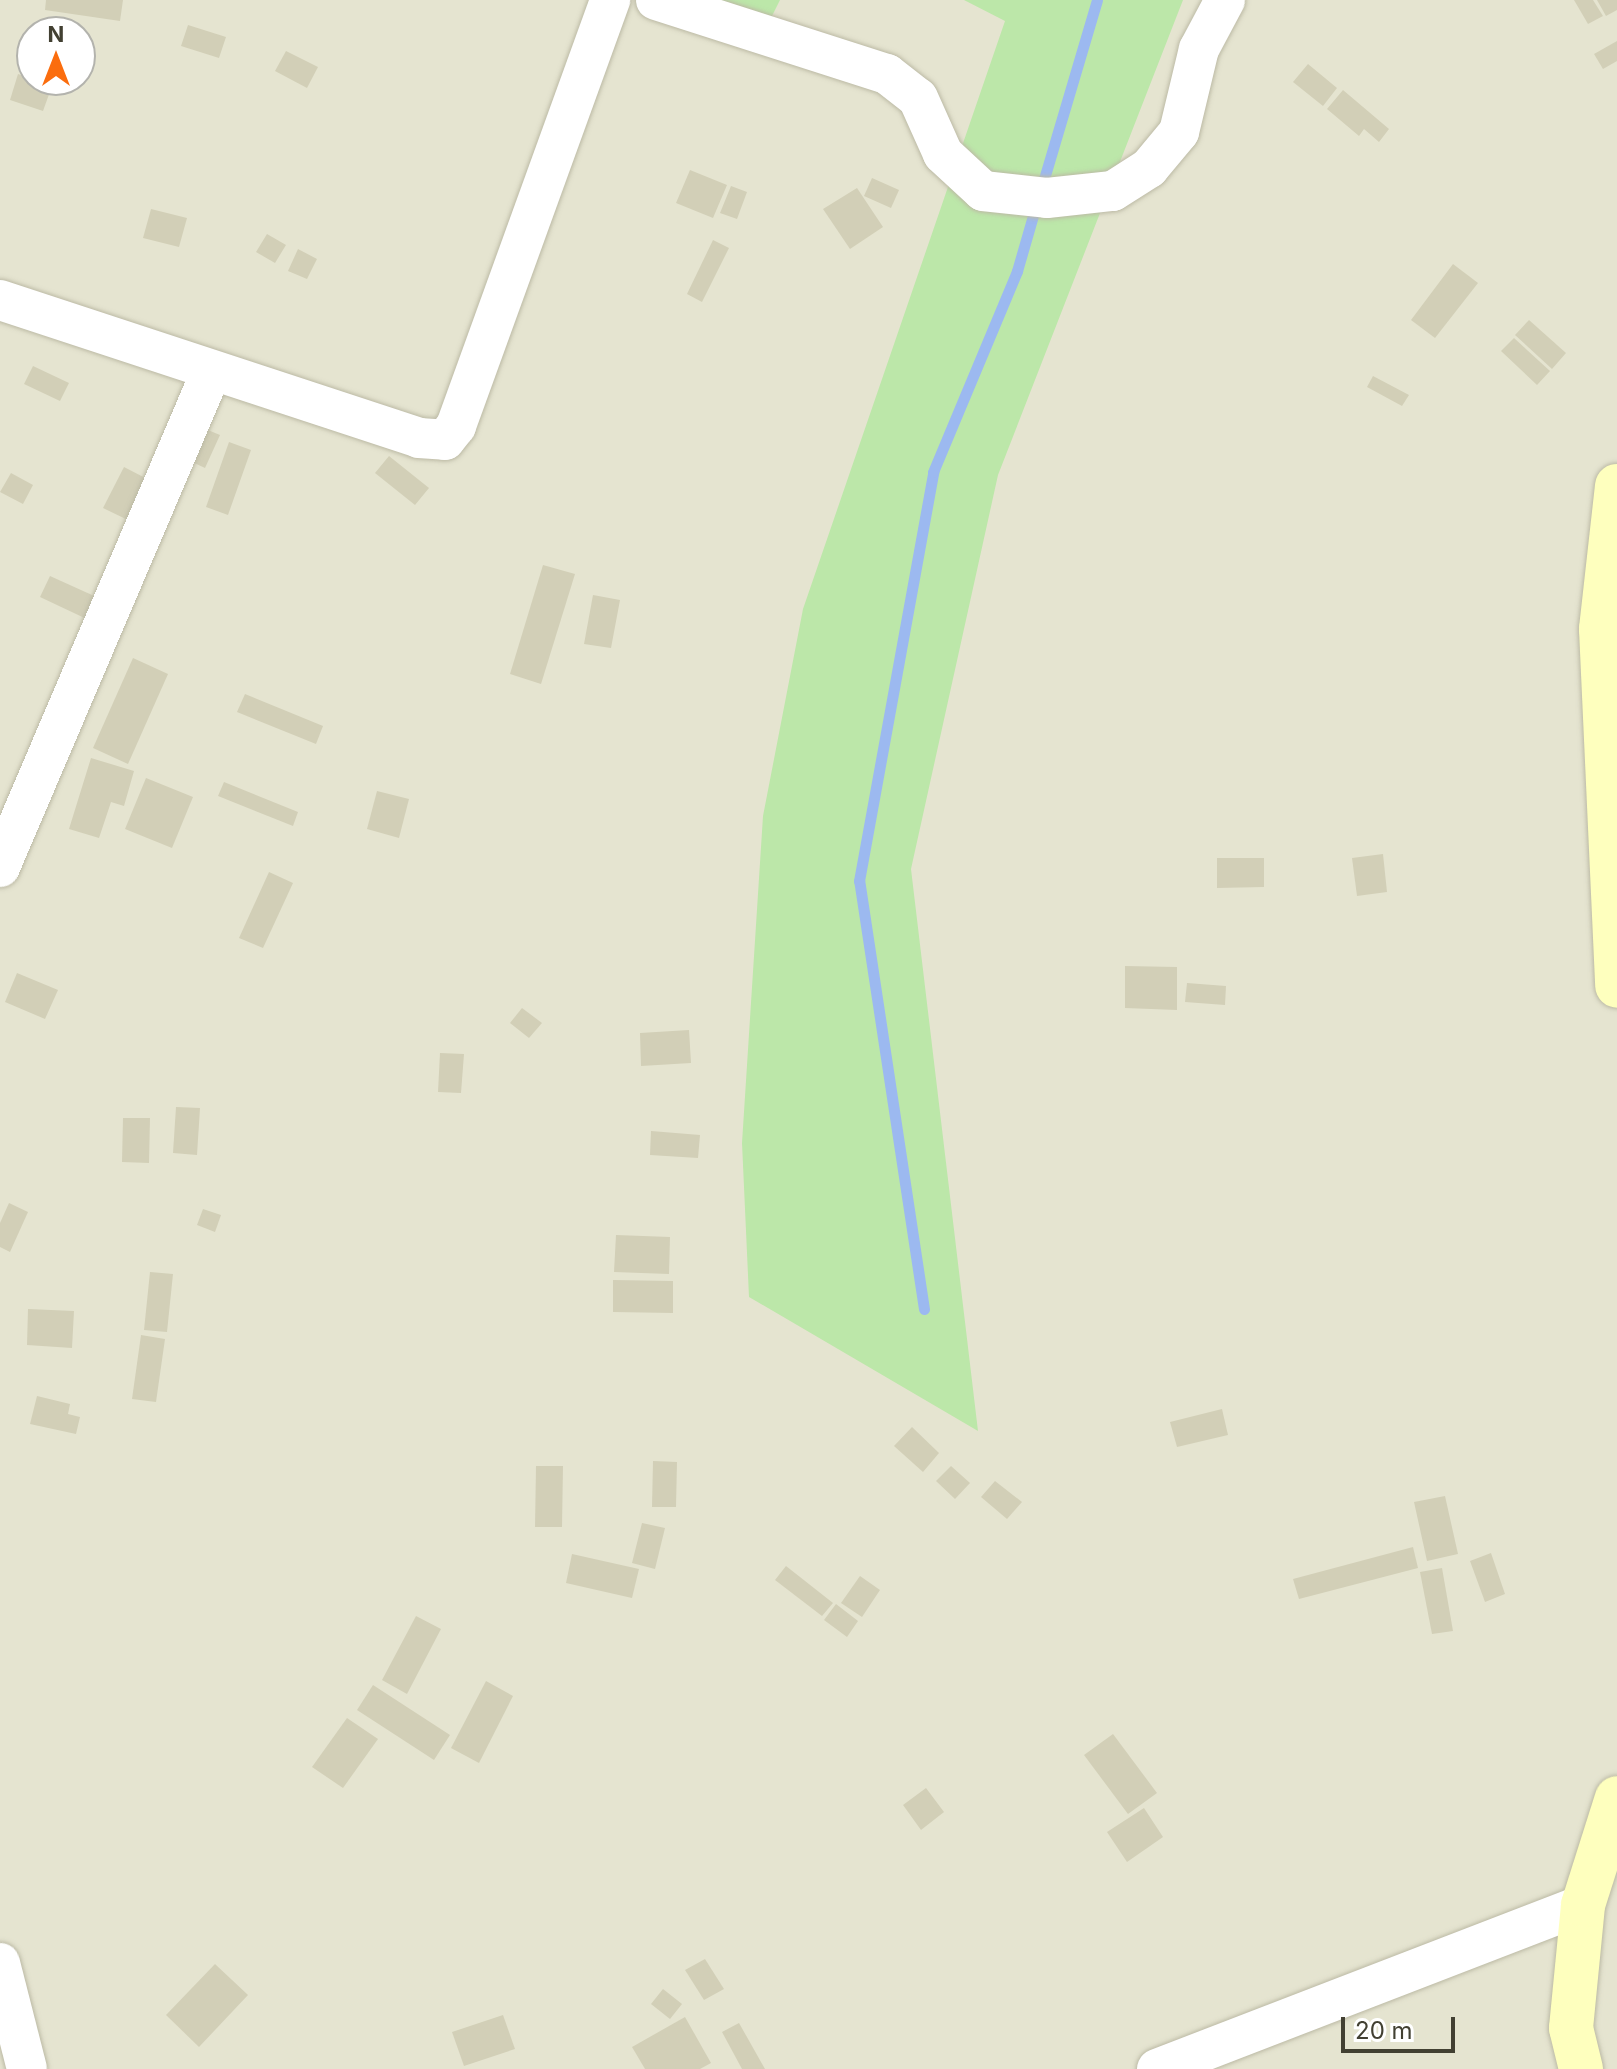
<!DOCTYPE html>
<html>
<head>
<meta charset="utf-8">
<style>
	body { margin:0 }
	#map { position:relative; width:1617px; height:2069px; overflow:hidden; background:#f1f0e2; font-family:Inter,sans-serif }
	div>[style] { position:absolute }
	.residential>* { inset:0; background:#e5e4d0 }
	.green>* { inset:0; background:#bce7a9 }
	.stream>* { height:11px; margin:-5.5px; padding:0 5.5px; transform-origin:5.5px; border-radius:5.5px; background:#9cb9f0 }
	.building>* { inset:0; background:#d2cfb7 }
	.roads { filter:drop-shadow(0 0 2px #bcbaa5) drop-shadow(0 0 2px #bcbaa5) }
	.street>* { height:40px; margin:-20px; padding:0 20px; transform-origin:20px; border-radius:20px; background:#fff }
	.secondary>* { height:44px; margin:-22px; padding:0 22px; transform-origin:22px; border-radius:22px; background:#feffbe }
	span { translate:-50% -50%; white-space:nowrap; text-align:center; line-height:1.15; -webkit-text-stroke:6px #fff; paint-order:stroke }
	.north { position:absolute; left:16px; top:16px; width:80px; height:80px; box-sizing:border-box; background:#fff; border:2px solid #b3b3ad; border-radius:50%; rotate:0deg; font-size:22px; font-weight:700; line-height:32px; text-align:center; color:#424032 }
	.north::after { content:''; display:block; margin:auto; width:28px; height:36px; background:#fb6d0e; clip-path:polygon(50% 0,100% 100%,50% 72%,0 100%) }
	.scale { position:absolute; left:1341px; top:2017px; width:114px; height:36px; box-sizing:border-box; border:4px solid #424032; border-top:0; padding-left:10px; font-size:24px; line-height:28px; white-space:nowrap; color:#424032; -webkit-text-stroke:6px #fff; paint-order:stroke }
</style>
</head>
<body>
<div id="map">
	<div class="residential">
		<i style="clip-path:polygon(evenodd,0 0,1617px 0,1617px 2069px,0 2069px,0 0,32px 32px,80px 32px,80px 80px,32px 80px,32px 32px)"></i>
	</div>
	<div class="green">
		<i style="clip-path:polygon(659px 0,780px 0,763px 34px)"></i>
		<i style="clip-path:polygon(964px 0,1183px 0,998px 475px,911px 869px,978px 1431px,749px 1297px,742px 1143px,763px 816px,803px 609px,1005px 21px)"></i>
	</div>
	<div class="stream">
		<i style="left:1041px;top:189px;width:197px;rotate:-73.5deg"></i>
		<i style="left:924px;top:1309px;width:433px;rotate:-98.6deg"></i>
		<i style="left:859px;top:881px;width:416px;rotate:-79.7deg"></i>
		<i style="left:933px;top:472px;width:218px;rotate:-67.3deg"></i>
		<i style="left:1017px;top:271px;width:69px;rotate:-73.9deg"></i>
	</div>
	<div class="building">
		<i style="clip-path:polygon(46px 0,123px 0,120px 21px,45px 10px)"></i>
		<i style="clip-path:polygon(1574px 0,1593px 0,1603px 16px,1588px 24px)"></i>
		<i style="clip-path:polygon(1597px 0,1617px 0,1617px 10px,1606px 16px)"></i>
		<i style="clip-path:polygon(188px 25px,226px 37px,219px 58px,181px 46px)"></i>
		<i style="clip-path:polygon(1617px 41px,1617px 61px,1603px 69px,1594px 54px)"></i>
		<i style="clip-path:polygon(286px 51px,318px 67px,307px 88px,275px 71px)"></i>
		<i style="clip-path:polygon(1308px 64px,1337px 88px,1323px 106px,1293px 82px)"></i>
		<i style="clip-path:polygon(18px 74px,52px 86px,43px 111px,10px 100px)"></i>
		<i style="clip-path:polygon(1343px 90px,1389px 129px,1379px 142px,1364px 129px,1359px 136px,1327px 109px)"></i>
		<i style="clip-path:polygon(690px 170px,727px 185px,713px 218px,676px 203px)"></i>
		<i style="clip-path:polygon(872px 178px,899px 190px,891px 208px,864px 196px)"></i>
		<i style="clip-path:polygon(731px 186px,747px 192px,737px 219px,720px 213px)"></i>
		<i style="clip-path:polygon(857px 188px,883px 227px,850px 249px,823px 209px)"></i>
		<i style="clip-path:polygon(151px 209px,187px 218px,179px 247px,143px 238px)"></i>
		<i style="clip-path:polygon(267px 234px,286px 245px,275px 263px,256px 252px)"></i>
		<i style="clip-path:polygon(713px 240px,729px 248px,702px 302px,687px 294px)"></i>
		<i style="clip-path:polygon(298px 249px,317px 259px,307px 279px,288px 271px)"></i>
		<i style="clip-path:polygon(1453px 264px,1478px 283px,1435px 338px,1411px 320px)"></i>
		<i style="clip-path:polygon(1529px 320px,1566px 353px,1552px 369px,1515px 335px)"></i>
		<i style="clip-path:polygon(1514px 338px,1550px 371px,1537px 385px,1501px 351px)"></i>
		<i style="clip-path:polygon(33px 366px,69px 383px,60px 401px,24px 384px)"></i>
		<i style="clip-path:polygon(1373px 376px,1409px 395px,1402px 406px,1367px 387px)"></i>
		<i style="clip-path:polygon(203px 428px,220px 435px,205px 468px,188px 460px)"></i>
		<i style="clip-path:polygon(229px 442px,251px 450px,228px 515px,206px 507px)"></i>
		<i style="clip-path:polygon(389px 456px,429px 488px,415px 505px,375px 473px)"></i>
		<i style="clip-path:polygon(124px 467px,155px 483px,134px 523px,103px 508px)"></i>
		<i style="clip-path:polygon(11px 473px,33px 485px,23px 504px,0 492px)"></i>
		<i style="clip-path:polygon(543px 565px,575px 574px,541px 684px,510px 674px)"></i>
		<i style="clip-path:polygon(50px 576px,103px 600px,93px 622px,40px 597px)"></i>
		<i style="clip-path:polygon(593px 595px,620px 600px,611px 648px,584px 644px)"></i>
		<i style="clip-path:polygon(133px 658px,168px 674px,128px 764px,93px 748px)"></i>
		<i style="clip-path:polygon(245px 694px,323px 726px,316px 744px,237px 712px)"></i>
		<i style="clip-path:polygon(91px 758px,134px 771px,124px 806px,111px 802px,99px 838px,69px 829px)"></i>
		<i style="clip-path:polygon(146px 778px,193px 797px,172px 848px,125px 829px)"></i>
		<i style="clip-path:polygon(224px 782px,298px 812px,293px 826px,218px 796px)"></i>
		<i style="clip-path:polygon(377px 791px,409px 799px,399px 838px,367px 829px)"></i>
		<i style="clip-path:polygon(1383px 854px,1387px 892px,1357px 896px,1352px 858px)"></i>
		<i style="clip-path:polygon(1217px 858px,1264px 858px,1264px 887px,1217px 888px)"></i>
		<i style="clip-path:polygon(269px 872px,293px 883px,263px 948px,239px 938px)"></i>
		<i style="clip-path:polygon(1125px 966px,1177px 967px,1177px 1010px,1125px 1008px)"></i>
		<i style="clip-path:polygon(17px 973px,58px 990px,45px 1019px,5px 1002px)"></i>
		<i style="clip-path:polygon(1187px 983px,1226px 986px,1225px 1005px,1185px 1002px)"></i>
		<i style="clip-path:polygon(522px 1008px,542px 1023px,529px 1038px,510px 1023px)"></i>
		<i style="clip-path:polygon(689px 1030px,691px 1063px,641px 1066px,640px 1033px)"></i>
		<i style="clip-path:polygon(440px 1053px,464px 1054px,461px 1093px,438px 1092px)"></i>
		<i style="clip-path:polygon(176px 1107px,200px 1108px,197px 1155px,173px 1153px)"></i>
		<i style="clip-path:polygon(123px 1118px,150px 1118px,149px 1163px,122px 1162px)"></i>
		<i style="clip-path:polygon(651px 1131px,700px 1135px,698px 1158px,650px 1155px)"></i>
		<i style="clip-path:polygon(9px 1203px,28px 1212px,10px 1252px,0 1247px,0 1223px)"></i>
		<i style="clip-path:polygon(203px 1209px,221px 1215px,215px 1232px,197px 1225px)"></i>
		<i style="clip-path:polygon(616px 1235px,670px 1237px,669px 1274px,614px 1272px)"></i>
		<i style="clip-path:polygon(150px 1272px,173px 1274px,167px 1332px,144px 1330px)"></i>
		<i style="clip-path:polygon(613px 1280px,673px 1281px,673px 1313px,613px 1312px)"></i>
		<i style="clip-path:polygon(28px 1309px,74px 1311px,72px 1348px,27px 1345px)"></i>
		<i style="clip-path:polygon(141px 1335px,165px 1339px,156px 1402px,132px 1399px)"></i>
		<i style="clip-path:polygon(37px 1396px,70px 1404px,68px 1414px,80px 1417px,76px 1434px,30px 1424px)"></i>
		<i style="clip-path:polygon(1222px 1409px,1228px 1435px,1177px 1447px,1170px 1422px)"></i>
		<i style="clip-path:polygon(912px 1427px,939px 1453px,923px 1472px,894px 1446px)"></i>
		<i style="clip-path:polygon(653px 1461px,677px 1462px,676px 1507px,652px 1507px)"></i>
		<i style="clip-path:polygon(536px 1466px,563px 1466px,562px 1527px,535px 1527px)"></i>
		<i style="clip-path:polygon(951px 1466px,970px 1483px,955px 1499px,936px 1481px)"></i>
		<i style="clip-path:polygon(995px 1481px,1022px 1502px,1007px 1519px,981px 1497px)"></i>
		<i style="clip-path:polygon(1445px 1496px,1458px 1554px,1427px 1561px,1414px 1502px)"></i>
		<i style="clip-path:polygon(642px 1523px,665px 1528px,655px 1569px,632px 1563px)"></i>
		<i style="clip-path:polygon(1413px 1547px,1418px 1568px,1299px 1599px,1293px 1579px)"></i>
		<i style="clip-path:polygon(1491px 1553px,1505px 1594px,1485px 1602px,1470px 1561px)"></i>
		<i style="clip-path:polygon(572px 1554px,639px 1569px,632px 1598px,566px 1583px)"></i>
		<i style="clip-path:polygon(786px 1566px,833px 1603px,822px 1616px,775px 1580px)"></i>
		<i style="clip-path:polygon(1442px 1568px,1453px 1631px,1432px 1634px,1420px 1572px)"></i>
		<i style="clip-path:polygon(860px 1576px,880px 1590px,862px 1617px,841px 1603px)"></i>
		<i style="clip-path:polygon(836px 1604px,858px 1621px,847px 1637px,824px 1620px)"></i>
		<i style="clip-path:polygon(416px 1616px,441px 1629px,407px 1694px,382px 1680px)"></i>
		<i style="clip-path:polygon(486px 1681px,513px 1696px,479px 1763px,451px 1748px)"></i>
		<i style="clip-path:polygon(373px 1685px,450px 1735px,434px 1760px,357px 1710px)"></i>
		<i style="clip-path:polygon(347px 1718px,378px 1739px,343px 1788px,312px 1767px)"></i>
		<i style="clip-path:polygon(1113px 1734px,1157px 1793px,1128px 1814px,1084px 1755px)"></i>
		<i style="clip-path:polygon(926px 1788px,944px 1812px,921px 1830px,903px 1805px)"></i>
		<i style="clip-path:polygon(1144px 1808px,1163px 1837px,1127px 1862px,1107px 1832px)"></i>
		<i style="clip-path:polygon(705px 1959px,724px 1989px,704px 2000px,685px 1970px)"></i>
		<i style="clip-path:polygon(215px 1964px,248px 1995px,199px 2047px,166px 2015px)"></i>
		<i style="clip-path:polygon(663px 1989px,682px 2004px,670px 2019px,651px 2004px)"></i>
		<i style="clip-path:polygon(503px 2015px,515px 2049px,464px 2066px,452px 2032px)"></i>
		<i style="clip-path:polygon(685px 2017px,711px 2063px,700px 2069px,645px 2069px,632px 2047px)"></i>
		<i style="clip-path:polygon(739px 2023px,765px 2069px,742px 2069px,722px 2032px)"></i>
	</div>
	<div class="roads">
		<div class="street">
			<i style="left:656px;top:0;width:243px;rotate:17.8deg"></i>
			<i style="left:887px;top:74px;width:39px;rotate:38deg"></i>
			<i style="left:918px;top:98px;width:61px;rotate:65.9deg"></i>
			<i style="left:943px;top:154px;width:54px;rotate:42.8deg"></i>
			<i style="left:983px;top:191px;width:64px;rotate:6.2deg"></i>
			<i style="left:1047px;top:198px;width:66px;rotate:-6.1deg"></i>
			<i style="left:1113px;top:191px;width:43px;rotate:-32.6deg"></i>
			<i style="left:1149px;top:168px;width:47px;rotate:-50.2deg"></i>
			<i style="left:1179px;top:132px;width:85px;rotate:-76.5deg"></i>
			<i style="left:1199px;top:49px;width:55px;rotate:-62deg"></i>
			<i style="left:0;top:300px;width:441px;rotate:18.2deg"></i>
			<i style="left:419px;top:438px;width:26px;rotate:4deg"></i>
			<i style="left:445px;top:440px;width:18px;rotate:-52deg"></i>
			<i style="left:456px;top:426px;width:453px;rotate:-70.1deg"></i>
			<i style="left:0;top:867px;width:540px;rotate:-66.9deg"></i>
			<i style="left:0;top:1963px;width:109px;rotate:75.7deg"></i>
			<i style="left:1157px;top:2069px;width:456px;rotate:-21.1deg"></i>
		</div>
		<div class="secondary">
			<i style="left:1617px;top:486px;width:144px;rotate:96.4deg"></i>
			<i style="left:1601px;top:629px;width:357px;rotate:87.4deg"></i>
			<i style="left:1581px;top:2069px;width:42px;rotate:-103.7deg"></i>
			<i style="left:1571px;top:2028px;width:124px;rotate:-84.4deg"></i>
			<i style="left:1583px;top:1905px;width:112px;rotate:-72.4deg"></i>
		</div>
	</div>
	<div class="north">N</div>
	<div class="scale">20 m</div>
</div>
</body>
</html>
